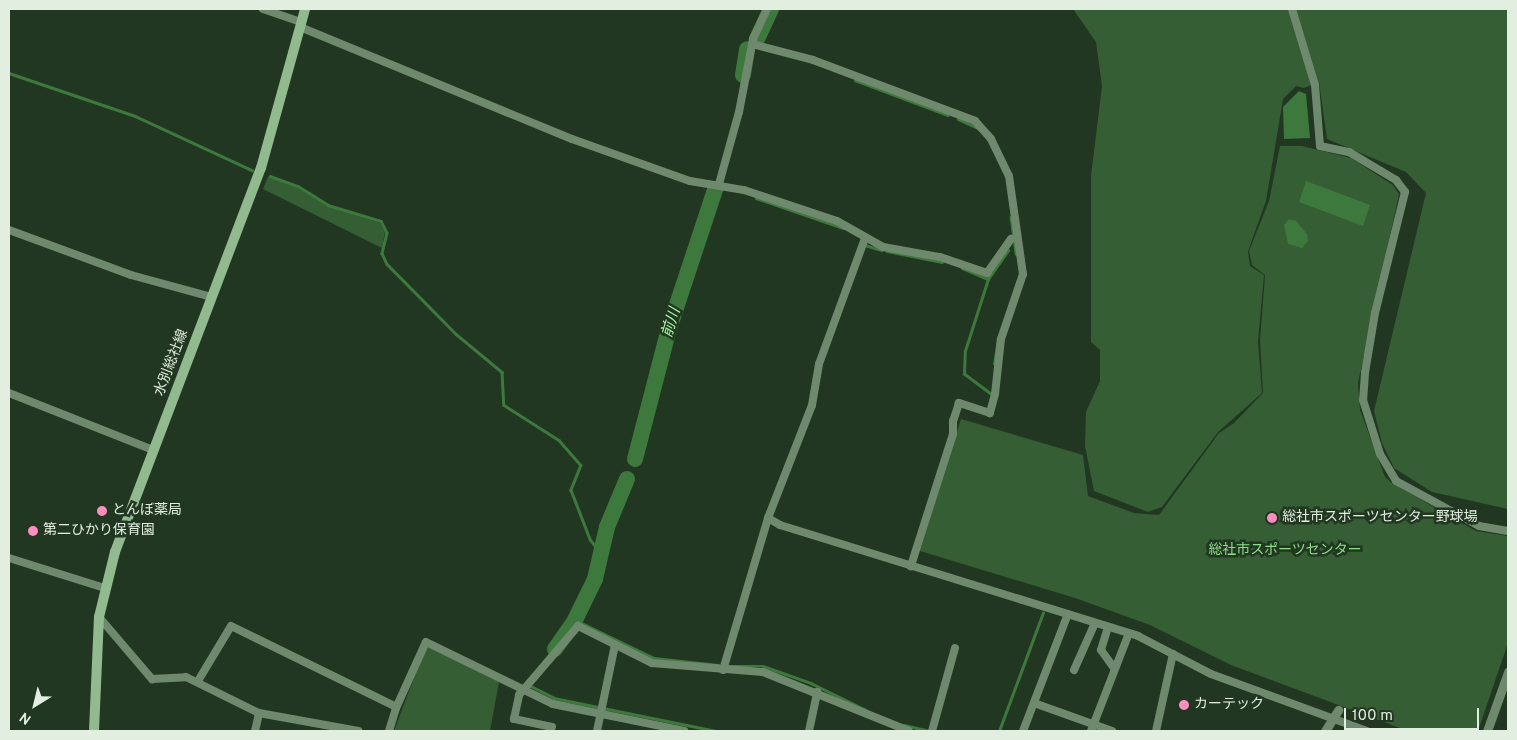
<!DOCTYPE html>
<html>
<head>
<meta charset="utf-8">
<style>
	body { margin:0 }
	#map { position:relative; width:1517px; height:740px; overflow:hidden; background:#223721; font-family:Overpass,"Noto Sans JP",sans-serif }
	div>[style] { position:absolute }
	.green>* { inset:0; background:#355e34 }
	.water>* { inset:0; background:#3d793c }
	.stream>* { height:2.5px; margin:-1.25px; padding:0 1.25px; transform-origin:1.25px; border-radius:1.25px; background:#3d793c }
	.river>* { height:16px; margin:-8px; padding:0 8px; transform-origin:8px; border-radius:8px; background:#3d793c }
	.minor>* { height:8px; margin:-4px; padding:0 4px; transform-origin:4px; border-radius:4px; background:#6f896e }
	.tertiary>* { height:9px; margin:-4.5px; padding:0 4.5px; transform-origin:4.5px; border-radius:4.5px; background:#6f896e }
	.secondary>* { height:10px; margin:-5px; padding:0 5px; transform-origin:5px; border-radius:5px; background:#91bb8f }
	.dots>* { width:14px; height:14px; translate:-50% -50%; box-sizing:border-box; border:2px solid #223721; border-radius:50% }
	span { translate:-50% -50%; white-space:nowrap; text-align:center; line-height:1.15; -webkit-text-stroke:5px #223721; paint-order:stroke }
	.street-label { font-size:14px; color:#e1eee0 }
	.poi-label { font-size:14px; color:#e1eee0 }
	.left { translate:0 -50%; text-align:left }
	.park-label { font-size:14px; color:#8cde89 }
	.water-label { font-size:15px; color:#a8fca5; font-style:italic }
	.frame { position:absolute; inset:0; border:10px solid #e1eee0; pointer-events:none }
	.north { position:absolute; left:10px; top:680px; width:50px; height:50px; -webkit-text-stroke:4px #223721; paint-order:stroke; rotate:216deg; font-size:14px; font-weight:700; line-height:20px; text-align:center; color:#e1eee0 }
	.north::after { content:''; display:block; margin:auto; width:18px; height:22px; background:#e1eee0; clip-path:polygon(50% 0,100% 100%,50% 72%,0 100%) }
	.scale { position:absolute; left:1344px; top:708px; width:135px; height:22px; box-sizing:border-box; border:2px solid #e1eee0; border-top:0; padding-left:6px; font-size:15px; line-height:18px; white-space:nowrap; color:#e1eee0; -webkit-text-stroke:4px #223721; paint-order:stroke }
</style>
</head>
<body>
<div id="map">
	<div class="green">
		<i style="clip-path:polygon(1073px 9px,1508px 9px,1508px 509px,1432px 492px,1394px 468px,1382px 443px,1374px 411px,1426px 193px,1406px 172px,1327px 139px,1319px 82px,1304px 88px,1296px 86px,1283px 99px,1266px 201px,1248px 251px,1250px 266px,1264px 275px,1258px 341px,1262px 393px,1218px 432px,1162px 507px,1148px 512px,1094px 491px,1085px 446px,1086px 412px,1100px 381px,1100px 350px,1091px 342px,1091px 176px,1102px 86px,1096px 42px)"></i>
		<i style="clip-path:polygon(1280px 146px,1302px 146px,1351px 158px,1393px 185px,1399px 194px,1358px 383px,1360px 410px,1385px 477px,1392px 483px,1476px 531px,1508px 536px,1508px 643px,1478px 731px,1408px 731px,1231px 665px,1150px 625px,1075px 598px,920px 551px,961px 419px,1083px 455px,1088px 496px,1134px 513px,1159px 515px,1219px 433px,1234px 423px,1263px 393px,1260px 340px,1265px 275px,1252px 265px,1249px 251px,1269px 201px)"></i>
		<i style="clip-path:polygon(268px 177px,293px 185px,330px 207px,380px 223px,385px 232px,382px 248px,263px 189px)"></i>
		<i style="clip-path:polygon(430px 647px,499px 682px,490px 731px,394px 731px,425px 649px)"></i>
	</div>
	<div class="water">
		<i style="clip-path:polygon(1299px 91px,1306px 94px,1310px 138px,1284px 139px,1283px 107px)"></i>
		<i style="clip-path:polygon(1306px 181px,1370px 205px,1363px 226px,1299px 202px)"></i>
		<i style="clip-path:polygon(1289px 219px,1296px 221px,1307px 234px,1308px 241px,1302px 248px,1288px 244px,1284px 225px)"></i>
	</div>
	<div class="stream">
		<i style="left:9px;top:73px;width:133px;rotate:18.8deg"></i>
		<i style="left:135px;top:116px;width:129px;rotate:24.8deg"></i>
		<i style="left:855px;top:80px;width:99px;rotate:20.6deg"></i>
		<i style="left:958px;top:119px;width:20px;rotate:24deg"></i>
		<i style="left:270px;top:176px;width:30px;rotate:20deg"></i>
		<i style="left:298px;top:186px;width:36px;rotate:32deg"></i>
		<i style="left:328px;top:205px;width:55px;rotate:16.8deg"></i>
		<i style="left:381px;top:221px;width:13px;rotate:63deg"></i>
		<i style="left:387px;top:233px;width:21px;rotate:104deg"></i>
		<i style="left:382px;top:253px;width:12px;rotate:66deg"></i>
		<i style="left:387px;top:264px;width:98px;rotate:45.4deg"></i>
		<i style="left:456px;top:334px;width:60px;rotate:39.6deg"></i>
		<i style="left:502px;top:372px;width:33px;rotate:87deg"></i>
		<i style="left:504px;top:405px;width:65px;rotate:32.5deg"></i>
		<i style="left:559px;top:440px;width:33px;rotate:49deg"></i>
		<i style="left:581px;top:465px;width:27px;rotate:112deg"></i>
		<i style="left:571px;top:490px;width:53px;rotate:68.8deg"></i>
		<i style="left:590px;top:539px;width:17px;rotate:54deg"></i>
		<i style="left:756px;top:198px;width:92px;rotate:19deg"></i>
		<i style="left:1011px;top:217px;width:37px;rotate:82deg"></i>
		<i style="left:865px;top:245px;width:17px;rotate:17deg"></i>
		<i style="left:887px;top:251px;width:56px;rotate:11.3deg"></i>
		<i style="left:962px;top:268px;width:28px;rotate:23deg"></i>
		<i style="left:994px;top:364px;width:26px;rotate:-81deg"></i>
		<i style="left:992px;top:395px;width:35px;rotate:-143deg"></i>
		<i style="left:964px;top:374px;width:23px;rotate:-88deg"></i>
		<i style="left:965px;top:351px;width:76px;rotate:-72.3deg"></i>
		<i style="left:988px;top:279px;width:35px;rotate:-55deg"></i>
		<i style="left:575px;top:620px;width:88px;rotate:25.7deg"></i>
		<i style="left:654px;top:658px;width:64px;rotate:6.2deg"></i>
		<i style="left:728px;top:666px;width:35px"></i>
		<i style="left:763px;top:666px;width:51px;rotate:19.5deg"></i>
		<i style="left:811px;top:683px;width:61px;rotate:26.1deg"></i>
		<i style="left:529px;top:685px;width:28px;rotate:27deg"></i>
		<i style="left:554px;top:698px;width:165px;rotate:11.5deg"></i>
		<i style="left:904px;top:725px;width:26px;rotate:13deg"></i>
		<i style="left:999px;top:731px;width:126px;rotate:-69.6deg"></i>
	</div>
	<div class="river">
		<i style="left:757px;top:39px;width:33px;rotate:-65deg"></i>
		<i style="left:743px;top:75px;width:26px;rotate:-81deg"></i>
		<i style="left:635px;top:459px;width:131px;rotate:-75.4deg"></i>
		<i style="left:668px;top:332px;width:150px;rotate:-71.7deg"></i>
		<i style="left:555px;top:649px;width:35px;rotate:-55deg"></i>
		<i style="left:575px;top:620px;width:46px;rotate:-64deg"></i>
		<i style="left:595px;top:579px;width:53px;rotate:-77deg"></i>
		<i style="left:607px;top:527px;width:52px;rotate:-67.4deg"></i>
	</div>
	<div class="minor">
		<i style="left:263px;top:9px;width:40px;rotate:18.9deg"></i>
		<i style="left:1292px;top:9px;width:79px;rotate:73.2deg"></i>
		<i style="left:1315px;top:85px;width:61px;rotate:85.3deg"></i>
		<i style="left:1320px;top:146px;width:30px;rotate:12deg"></i>
		<i style="left:1349px;top:152px;width:55px;rotate:30.8deg"></i>
		<i style="left:1396px;top:180px;width:15px;rotate:53deg"></i>
		<i style="left:1405px;top:192px;width:125px;rotate:103.9deg"></i>
		<i style="left:1375px;top:313px;width:61px;rotate:99.5deg"></i>
		<i style="left:1365px;top:373px;width:27px;rotate:94deg"></i>
		<i style="left:1363px;top:400px;width:57px;rotate:72.5deg"></i>
		<i style="left:1380px;top:454px;width:31px;rotate:59deg"></i>
		<i style="left:1396px;top:481px;width:94px;rotate:28.5deg"></i>
		<i style="left:1479px;top:526px;width:29px;rotate:10deg"></i>
		<i style="left:300px;top:27px;width:294px;rotate:22.4deg"></i>
		<i style="left:572px;top:139px;width:125px;rotate:19.6deg"></i>
		<i style="left:690px;top:181px;width:55px;rotate:9.5deg"></i>
		<i style="left:744px;top:190px;width:98px;rotate:18.4deg"></i>
		<i style="left:837px;top:221px;width:53px;rotate:29.5deg"></i>
		<i style="left:883px;top:247px;width:58px;rotate:10deg"></i>
		<i style="left:940px;top:257px;width:50px;rotate:18.8deg"></i>
		<i style="left:987px;top:273px;width:42px;rotate:-54.8deg"></i>
		<i style="left:752px;top:44px;width:63px;rotate:14.7deg"></i>
		<i style="left:813px;top:60px;width:173px;rotate:20.6deg"></i>
		<i style="left:975px;top:121px;width:24px;rotate:48deg"></i>
		<i style="left:991px;top:139px;width:41px;rotate:64.1deg"></i>
		<i style="left:1009px;top:176px;width:99px;rotate:81.9deg"></i>
		<i style="left:1023px;top:274px;width:69px;rotate:108.7deg"></i>
		<i style="left:1001px;top:339px;width:55px;rotate:96.2deg"></i>
		<i style="left:995px;top:394px;width:20px;rotate:105deg"></i>
		<i style="left:990px;top:413px;width:33px;rotate:-162deg"></i>
		<i style="left:959px;top:403px;width:19px;rotate:108deg"></i>
		<i style="left:953px;top:421px;width:13px;rotate:90deg"></i>
		<i style="left:953px;top:434px;width:139px;rotate:107.7deg"></i>
		<i style="left:719px;top:184px;width:75px;rotate:-74.5deg"></i>
		<i style="left:739px;top:112px;width:74px;rotate:-79.1deg"></i>
		<i style="left:753px;top:39px;width:33px;rotate:-65deg"></i>
		<i style="left:9px;top:230px;width:130px;rotate:20.2deg"></i>
		<i style="left:131px;top:275px;width:84px;rotate:15.2deg"></i>
		<i style="left:9px;top:393px;width:155px;rotate:21.6deg"></i>
		<i style="left:768px;top:518px;width:14px;rotate:30deg"></i>
		<i style="left:780px;top:525px;width:375px;rotate:17.2deg"></i>
		<i style="left:1138px;top:636px;width:82px;rotate:27.5deg"></i>
		<i style="left:1211px;top:674px;width:166px;rotate:20.1deg"></i>
		<i style="left:9px;top:558px;width:101px;rotate:17.4deg"></i>
		<i style="left:99px;top:617px;width:82px;rotate:49.5deg"></i>
		<i style="left:152px;top:679px;width:34px;rotate:-3deg"></i>
		<i style="left:186px;top:677px;width:81px;rotate:26.3deg"></i>
		<i style="left:1108px;top:627px;width:24px;rotate:107deg"></i>
		<i style="left:1101px;top:650px;width:22px;rotate:54deg"></i>
		<i style="left:723px;top:670px;width:159px;rotate:-73.5deg"></i>
		<i style="left:768px;top:518px;width:121px;rotate:-68.7deg"></i>
		<i style="left:812px;top:405px;width:42px;rotate:-80.3deg"></i>
		<i style="left:819px;top:364px;width:134px;rotate:-69.9deg"></i>
		<i style="left:1074px;top:670px;width:51px;rotate:-65.9deg"></i>
		<i style="left:198px;top:681px;width:64px;rotate:-59deg"></i>
		<i style="left:231px;top:626px;width:184px;rotate:26.1deg"></i>
		<i style="left:1034px;top:703px;width:83px;rotate:19.7deg"></i>
		<i style="left:552px;top:727px;width:39px;rotate:-168deg"></i>
		<i style="left:514px;top:719px;width:25px;rotate:-78deg"></i>
		<i style="left:519px;top:695px;width:91px;rotate:-49.5deg"></i>
		<i style="left:578px;top:626px;width:83px;rotate:26.6deg"></i>
		<i style="left:652px;top:663px;width:111px;rotate:4.6deg"></i>
		<i style="left:763px;top:672px;width:157px;rotate:22deg"></i>
		<i style="left:255px;top:731px;width:18px;rotate:-77deg"></i>
		<i style="left:259px;top:713px;width:101px;rotate:10.3deg"></i>
		<i style="left:389px;top:731px;width:24px;rotate:-73deg"></i>
		<i style="left:396px;top:708px;width:72px;rotate:-65.6deg"></i>
		<i style="left:426px;top:642px;width:141px;rotate:26deg"></i>
		<i style="left:553px;top:704px;width:134px;rotate:11.6deg"></i>
		<i style="left:597px;top:731px;width:88px;rotate:-78.2deg"></i>
		<i style="left:809px;top:731px;width:40px;rotate:-78deg"></i>
		<i style="left:932px;top:731px;width:86px;rotate:-74.5deg"></i>
		<i style="left:1023px;top:731px;width:125px;rotate:-69deg"></i>
		<i style="left:1091px;top:731px;width:105px;rotate:-68.8deg"></i>
		<i style="left:1156px;top:731px;width:79px;rotate:-77.6deg"></i>
	</div>
	<div class="tertiary">
		<i style="left:1325px;top:731px;width:25px;rotate:-58deg"></i>
		<i style="left:1487px;top:731px;width:63px;rotate:-70.4deg"></i>
	</div>
	<div class="secondary">
		<i style="left:94px;top:731px;width:114px;rotate:-87.5deg"></i>
		<i style="left:99px;top:617px;width:67px;rotate:-76.2deg"></i>
		<i style="left:115px;top:552px;width:411px;rotate:-69.2deg"></i>
		<i style="left:261px;top:168px;width:165px;rotate:-74.5deg"></i>
	</div>
	<div class="dots">
		<i style="left:102px;top:511px;background:#fd8ebe"></i>
		<i style="left:1272px;top:518px;background:#fd8ebe"></i>
		<i style="left:33px;top:531px;background:#fd8ebe"></i>
		<i style="left:1184px;top:705px;background:#fd8ebe"></i>
	</div>
	<div class="street-label">
		<span style="left:172px;top:363px;rotate:-69deg">水別総社線</span>
	</div>
	<div class="poi-label">
		<span class="left" style="left:112px;top:511px">とんぼ薬局</span>
		<span class="left" style="left:1282px;top:518px">総社市スポーツセンター野球場</span>
		<span class="left" style="left:43px;top:531px">第二ひかり保育園</span>
		<span class="left" style="left:1194px;top:705px">カーテック</span>
	</div>
	<div class="park-label">
		<span style="left:1285px;top:551px">総社市スポーツセンター</span>
	</div>
	<div class="water-label">
		<span style="left:672px;top:323px;rotate:-73deg">前川</span>
	</div>
	<div class="frame"></div>
	<div class="north">N</div>
	<div class="scale">100 m</div>
</div>
</body>
</html>
